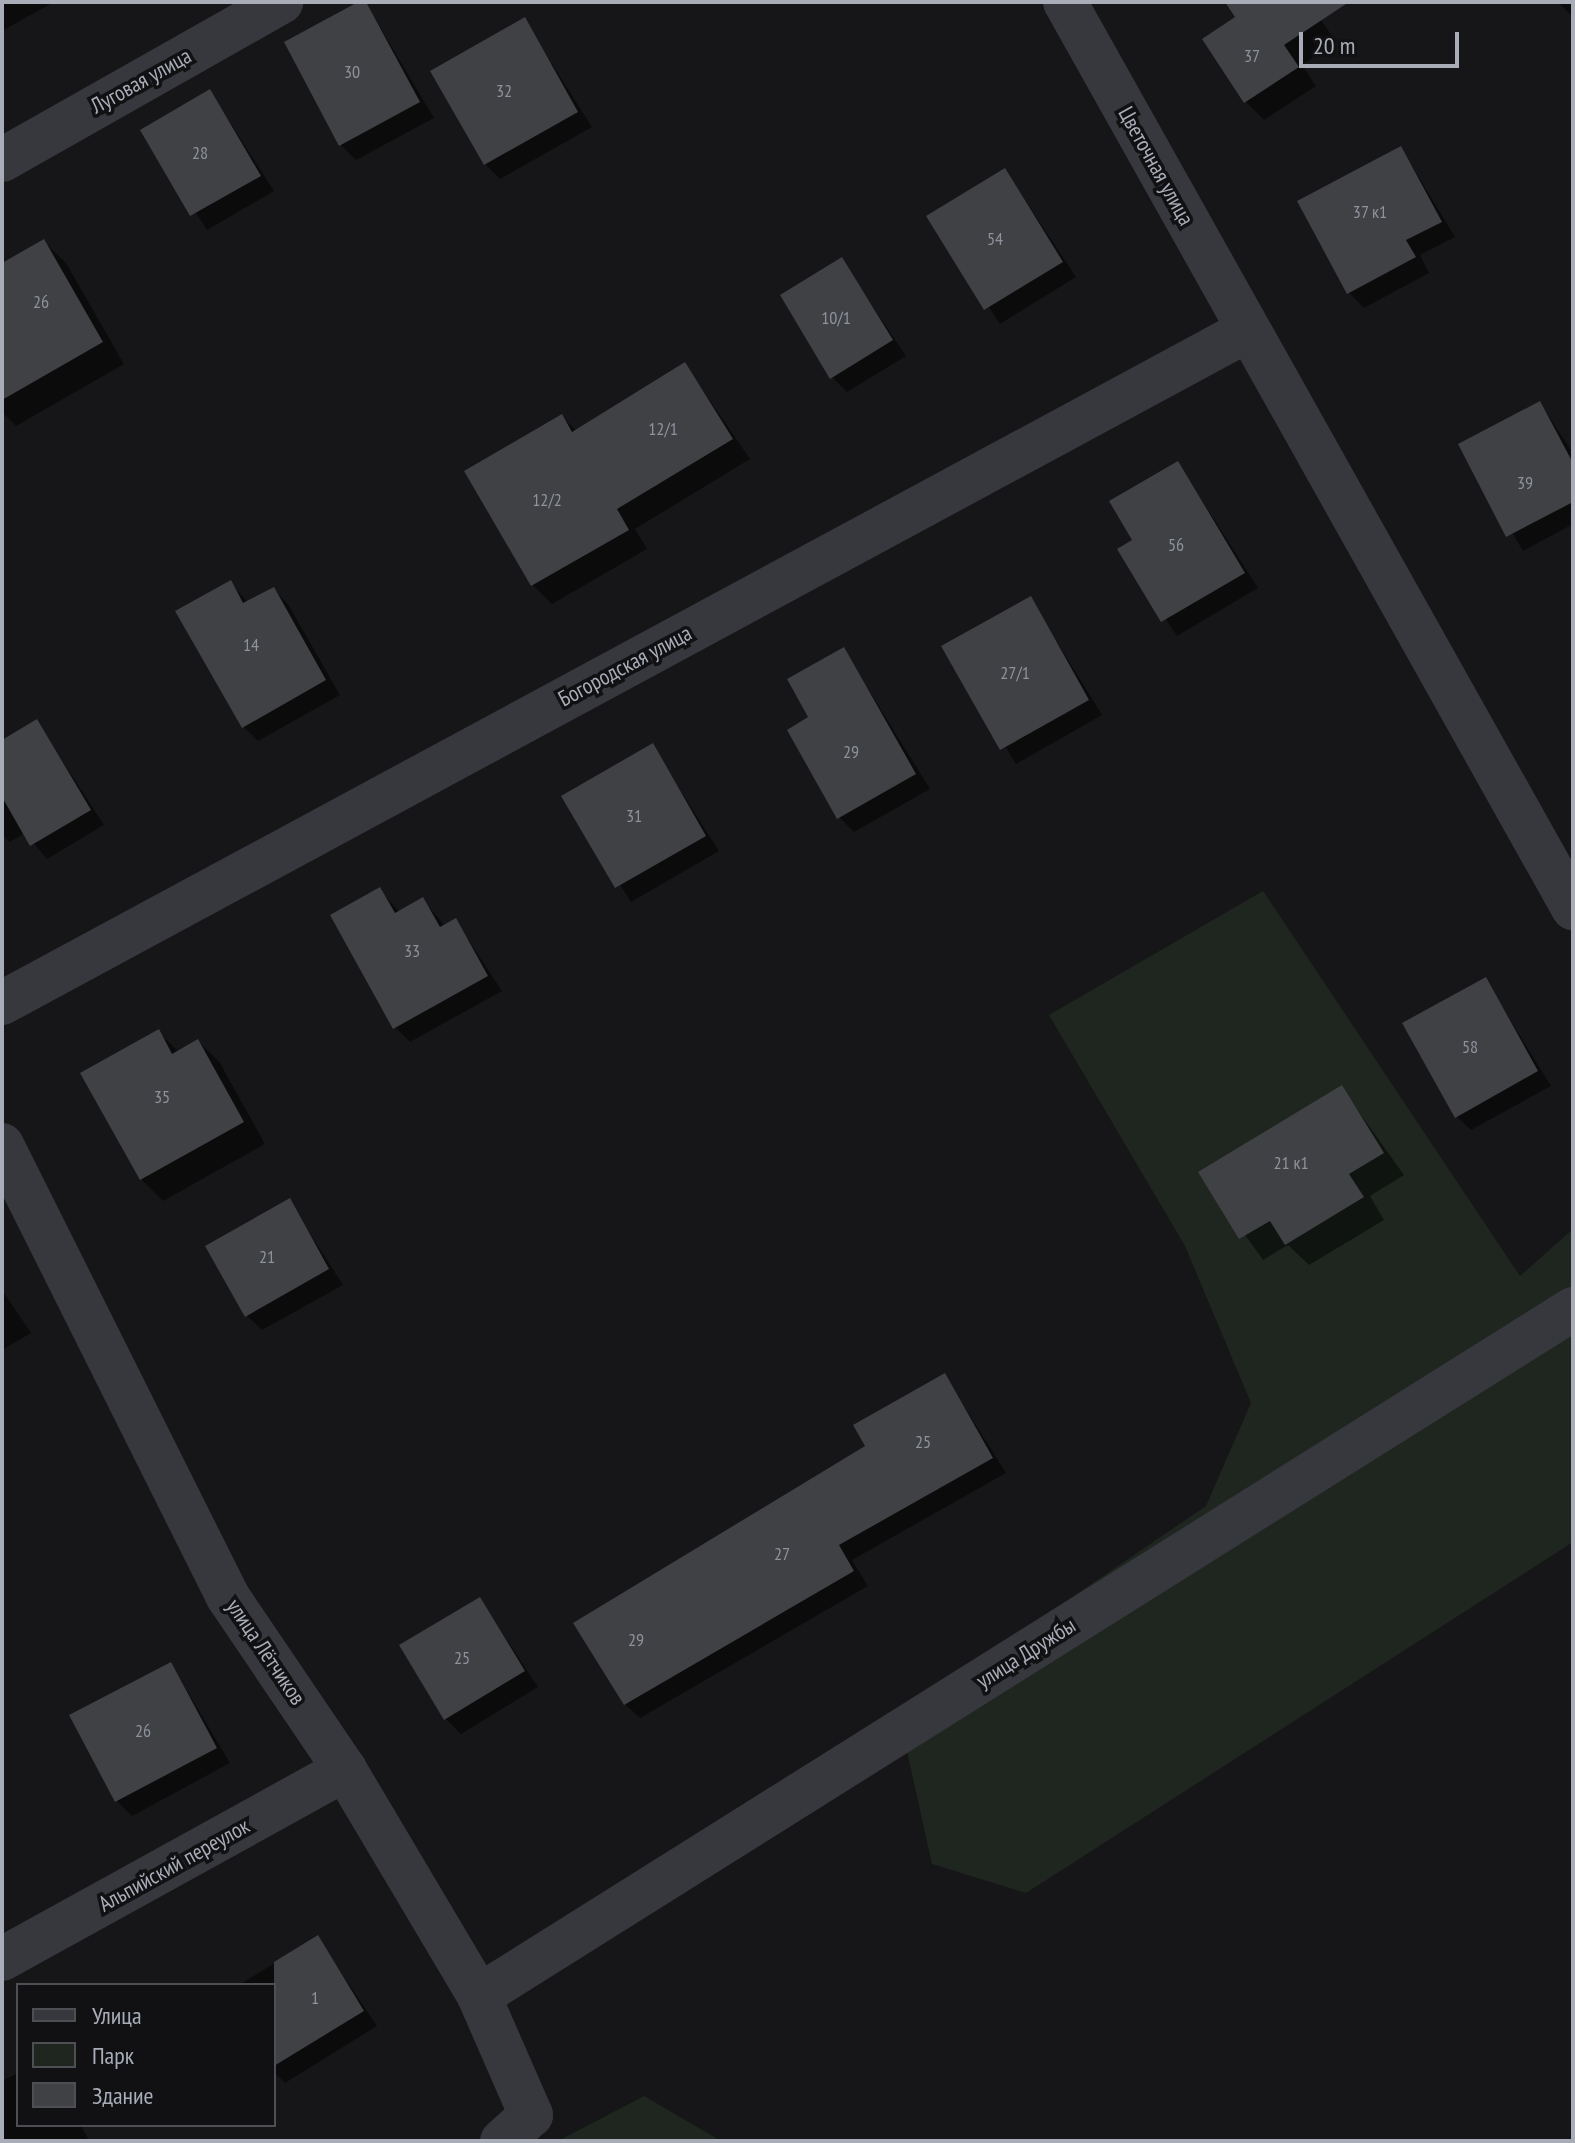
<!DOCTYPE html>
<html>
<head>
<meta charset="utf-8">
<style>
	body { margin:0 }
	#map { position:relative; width:1575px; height:2143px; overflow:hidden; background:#161618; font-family:"PT Sans Narrow",sans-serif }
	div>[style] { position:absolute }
	.green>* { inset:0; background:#1e261f }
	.shadow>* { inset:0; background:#0007 }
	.building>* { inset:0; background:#404145 }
	.street>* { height:44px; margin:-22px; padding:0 22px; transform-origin:22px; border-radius:22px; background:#37383d }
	span { translate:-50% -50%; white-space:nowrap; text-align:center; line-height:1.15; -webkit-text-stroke:7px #111113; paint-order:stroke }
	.number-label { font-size:18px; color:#8e929b }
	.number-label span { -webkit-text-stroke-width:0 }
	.street-label { font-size:22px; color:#a8adb8 }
	.frame { position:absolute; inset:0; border:4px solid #a8adb8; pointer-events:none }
	.legend { position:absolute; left:16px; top:1983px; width:260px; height:144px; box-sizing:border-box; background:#111113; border:2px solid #4d4f55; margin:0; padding:10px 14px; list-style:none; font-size:24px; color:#a8adb8 }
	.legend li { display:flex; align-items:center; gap:16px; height:40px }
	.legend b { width:40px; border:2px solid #4d4f55 }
	.scale { position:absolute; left:1299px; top:32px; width:160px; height:36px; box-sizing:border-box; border:4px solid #a8adb8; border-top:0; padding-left:10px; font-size:24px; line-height:28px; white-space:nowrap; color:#a8adb8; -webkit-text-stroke:6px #111113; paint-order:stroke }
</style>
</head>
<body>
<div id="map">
	<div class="green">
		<i style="clip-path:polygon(1263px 891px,1520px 1276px,1573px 1229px,1573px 1542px,1026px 1893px,932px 1864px,899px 1715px,1206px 1506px,1251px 1403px,1185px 1246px,1049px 1015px)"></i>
		<i style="clip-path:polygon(644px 2096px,721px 2141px,558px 2141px)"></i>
	</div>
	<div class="shadow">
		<i style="clip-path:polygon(2px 2px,54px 2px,2px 31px)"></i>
		<i style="clip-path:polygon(365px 2px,434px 118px,356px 160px,341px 145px)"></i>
		<i style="clip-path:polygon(1227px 2px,1322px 2px,1313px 8px,1336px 42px,1302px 65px,1316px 86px,1264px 120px,1245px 101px,1237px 17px)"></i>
		<i style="clip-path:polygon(1558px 2px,1573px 2px,1573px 17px)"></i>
		<i style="clip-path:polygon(524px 20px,592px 127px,500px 179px,485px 164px)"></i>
		<i style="clip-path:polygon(210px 91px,274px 191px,207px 230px,142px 130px)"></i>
		<i style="clip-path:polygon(1401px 148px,1455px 237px,1420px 255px,1429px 273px,1364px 308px,1349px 293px)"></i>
		<i style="clip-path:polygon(1005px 170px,1076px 277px,1000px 324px,929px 217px)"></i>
		<i style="clip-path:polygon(44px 242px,66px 263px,124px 364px,16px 426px,2px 412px,2px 265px)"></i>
		<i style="clip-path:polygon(842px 260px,906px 356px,847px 392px,832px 377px)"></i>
		<i style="clip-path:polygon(685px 364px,750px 459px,635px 529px,647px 549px,552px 604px,533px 585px,562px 417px,577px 431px)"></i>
		<i style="clip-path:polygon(1540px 403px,1573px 453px,1573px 524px,1523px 551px,1460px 445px)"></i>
		<i style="clip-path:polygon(1178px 463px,1258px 588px,1177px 636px,1120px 550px,1135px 541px)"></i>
		<i style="clip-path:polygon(230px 582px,248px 603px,273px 589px,288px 604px,340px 695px,258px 741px,243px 726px)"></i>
		<i style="clip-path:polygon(1030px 598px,1102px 715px,1016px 764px,944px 646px)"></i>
		<i style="clip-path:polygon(844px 650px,930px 789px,854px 832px,839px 817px,811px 718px)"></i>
		<i style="clip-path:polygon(37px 722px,104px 825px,47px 859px,25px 833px,10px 842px,2px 835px,2px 742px)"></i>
		<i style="clip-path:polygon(652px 746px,719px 851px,631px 902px,564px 797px)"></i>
		<i style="clip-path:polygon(380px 890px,400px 913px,423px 900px,445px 926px,456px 921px,502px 991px,410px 1042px,395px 1027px)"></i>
		<i style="clip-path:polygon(1485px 979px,1551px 1086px,1471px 1130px,1456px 1116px)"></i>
		<i style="clip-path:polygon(158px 1032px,179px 1052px,198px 1041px,220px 1063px,265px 1144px,163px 1201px,141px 1179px)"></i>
		<i style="clip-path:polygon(1341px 1087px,1404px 1175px,1370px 1196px,1384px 1220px,1309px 1265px,1288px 1245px,1263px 1260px,1201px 1173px)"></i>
		<i style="clip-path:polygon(289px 1201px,343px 1285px,262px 1330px,247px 1316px)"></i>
		<i style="clip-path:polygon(2px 1290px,31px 1333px,2px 1350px)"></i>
		<i style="clip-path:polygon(945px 1376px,1006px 1473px,852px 1560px,868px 1586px,640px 1718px,625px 1704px,867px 1446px)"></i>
		<i style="clip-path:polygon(480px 1599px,538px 1687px,461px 1734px,446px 1719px)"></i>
		<i style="clip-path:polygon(171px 1664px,230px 1763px,132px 1816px,117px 1801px)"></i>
		<i style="clip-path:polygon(317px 1937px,377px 2026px,285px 2083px,274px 2072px,274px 1985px,239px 1985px)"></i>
		<i style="clip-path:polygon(18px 2073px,18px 2125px,81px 2125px,89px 2141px,2px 2141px,2px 2081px)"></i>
	</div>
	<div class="building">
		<i style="clip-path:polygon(358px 2px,366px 2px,420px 102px,339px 146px,284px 42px)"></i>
		<i style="clip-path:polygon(1225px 2px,1349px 2px,1284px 45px,1299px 67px,1244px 103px,1202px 39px,1235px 17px)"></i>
		<i style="clip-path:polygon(525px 17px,578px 112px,484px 165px,430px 71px)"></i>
		<i style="clip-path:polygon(210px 89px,261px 176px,190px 216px,140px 130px)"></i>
		<i style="clip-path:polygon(1401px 146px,1442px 222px,1406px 240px,1416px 257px,1347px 294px,1297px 201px)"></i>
		<i style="clip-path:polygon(1005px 168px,1063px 262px,984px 310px,926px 216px)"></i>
		<i style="clip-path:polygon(44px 239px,103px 342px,2px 400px,2px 263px)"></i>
		<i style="clip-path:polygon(842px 257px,893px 340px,830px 379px,780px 295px)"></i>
		<i style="clip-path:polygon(685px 362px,733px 439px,617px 509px,629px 530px,531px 586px,464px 471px,562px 414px,572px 432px)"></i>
		<i style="clip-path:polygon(1540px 401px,1573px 463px,1573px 502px,1506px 537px,1458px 444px)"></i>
		<i style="clip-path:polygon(1178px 461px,1245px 573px,1161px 622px,1117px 549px,1132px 540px,1109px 501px)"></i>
		<i style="clip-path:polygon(231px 580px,243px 603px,274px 587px,326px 680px,242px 728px,175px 611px)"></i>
		<i style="clip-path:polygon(1031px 596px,1089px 700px,1000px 750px,941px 646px)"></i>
		<i style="clip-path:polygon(844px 647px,916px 774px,837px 819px,787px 730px,808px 717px,787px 679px)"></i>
		<i style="clip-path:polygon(37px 719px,91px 810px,30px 846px,2px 797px,2px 740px)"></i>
		<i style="clip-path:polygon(653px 743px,706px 836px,615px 888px,561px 796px)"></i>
		<i style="clip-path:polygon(380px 887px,395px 913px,423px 897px,440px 927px,456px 918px,488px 976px,393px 1029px,330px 915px)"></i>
		<i style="clip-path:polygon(1486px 977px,1538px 1071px,1455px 1118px,1402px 1023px)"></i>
		<i style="clip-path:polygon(159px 1029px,172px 1054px,198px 1039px,244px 1122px,140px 1180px,80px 1073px)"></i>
		<i style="clip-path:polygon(1342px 1085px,1384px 1153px,1349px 1174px,1364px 1197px,1285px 1245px,1270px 1221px,1239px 1239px,1198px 1172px)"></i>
		<i style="clip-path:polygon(290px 1198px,329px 1269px,245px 1317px,205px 1246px)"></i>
		<i style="clip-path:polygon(945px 1373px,993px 1458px,839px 1545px,854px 1571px,624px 1705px,573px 1623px,865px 1446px,853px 1425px)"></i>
		<i style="clip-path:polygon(480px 1597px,525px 1671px,444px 1720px,399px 1645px)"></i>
		<i style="clip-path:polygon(171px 1662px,217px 1748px,115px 1802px,69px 1715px)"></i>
		<i style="clip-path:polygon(318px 1935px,364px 2011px,274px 2066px,274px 1962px)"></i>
	</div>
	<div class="street">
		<i style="left:1065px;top:2px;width:1039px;rotate:60.72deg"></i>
		<i style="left:2px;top:160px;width:321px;rotate:-29.5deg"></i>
		<i style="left:2px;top:1003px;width:1416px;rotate:-28.37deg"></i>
		<i style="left:2px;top:1145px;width:505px;rotate:63.43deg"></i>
		<i style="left:228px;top:1597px;width:209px;rotate:55.9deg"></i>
		<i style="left:345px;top:1770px;width:263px;rotate:59.3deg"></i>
		<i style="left:479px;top:1996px;width:130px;rotate:66.4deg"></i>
		<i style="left:531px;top:2115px;width:39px;rotate:138deg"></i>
		<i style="left:2px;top:1959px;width:392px;rotate:-28.9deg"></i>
		<i style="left:479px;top:1996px;width:1292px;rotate:-32.13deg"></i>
	</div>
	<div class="number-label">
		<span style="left:1252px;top:56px">37</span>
		<span style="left:352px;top:72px">30</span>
		<span style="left:504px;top:91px">32</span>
		<span style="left:200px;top:153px">28</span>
		<span style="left:1370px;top:212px">37 к1</span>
		<span style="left:995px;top:239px">54</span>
		<span style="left:41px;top:302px">26</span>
		<span style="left:836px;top:318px">10/1</span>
		<span style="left:663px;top:429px">12/1</span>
		<span style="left:1525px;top:483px">39</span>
		<span style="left:547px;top:500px">12/2</span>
		<span style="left:1176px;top:545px">56</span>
		<span style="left:251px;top:645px">14</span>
		<span style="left:1015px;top:673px">27/1</span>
		<span style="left:851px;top:752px">29</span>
		<span style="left:634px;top:816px">31</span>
		<span style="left:412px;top:951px">33</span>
		<span style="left:1470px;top:1047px">58</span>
		<span style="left:162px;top:1097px">35</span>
		<span style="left:1291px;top:1163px">21 к1</span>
		<span style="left:267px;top:1257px">21</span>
		<span style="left:923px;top:1442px">25</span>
		<span style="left:782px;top:1554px">27</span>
		<span style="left:636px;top:1640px">29</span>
		<span style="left:462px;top:1658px">25</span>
		<span style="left:143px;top:1731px">26</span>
		<span style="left:315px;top:1998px">1</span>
	</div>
	<div class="street-label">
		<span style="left:141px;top:81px;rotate:-29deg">Луговая улица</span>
		<span style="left:1156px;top:166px;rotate:61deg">Цветочная улица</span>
		<span style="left:625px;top:666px;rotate:-28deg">Богородская улица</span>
		<span style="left:266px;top:1652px;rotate:56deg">улица Лётчиков</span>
		<span style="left:1026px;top:1653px;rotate:-32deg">улица Дружбы</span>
		<span style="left:174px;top:1865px;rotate:-29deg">Альпийский переулок</span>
	</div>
	<div class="frame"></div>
	<ul class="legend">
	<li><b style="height:10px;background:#37383d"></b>Улица</li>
	<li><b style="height:22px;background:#1e261f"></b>Парк</li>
	<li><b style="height:22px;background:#404145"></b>Здание</li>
	</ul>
	<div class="scale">20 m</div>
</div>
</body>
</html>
